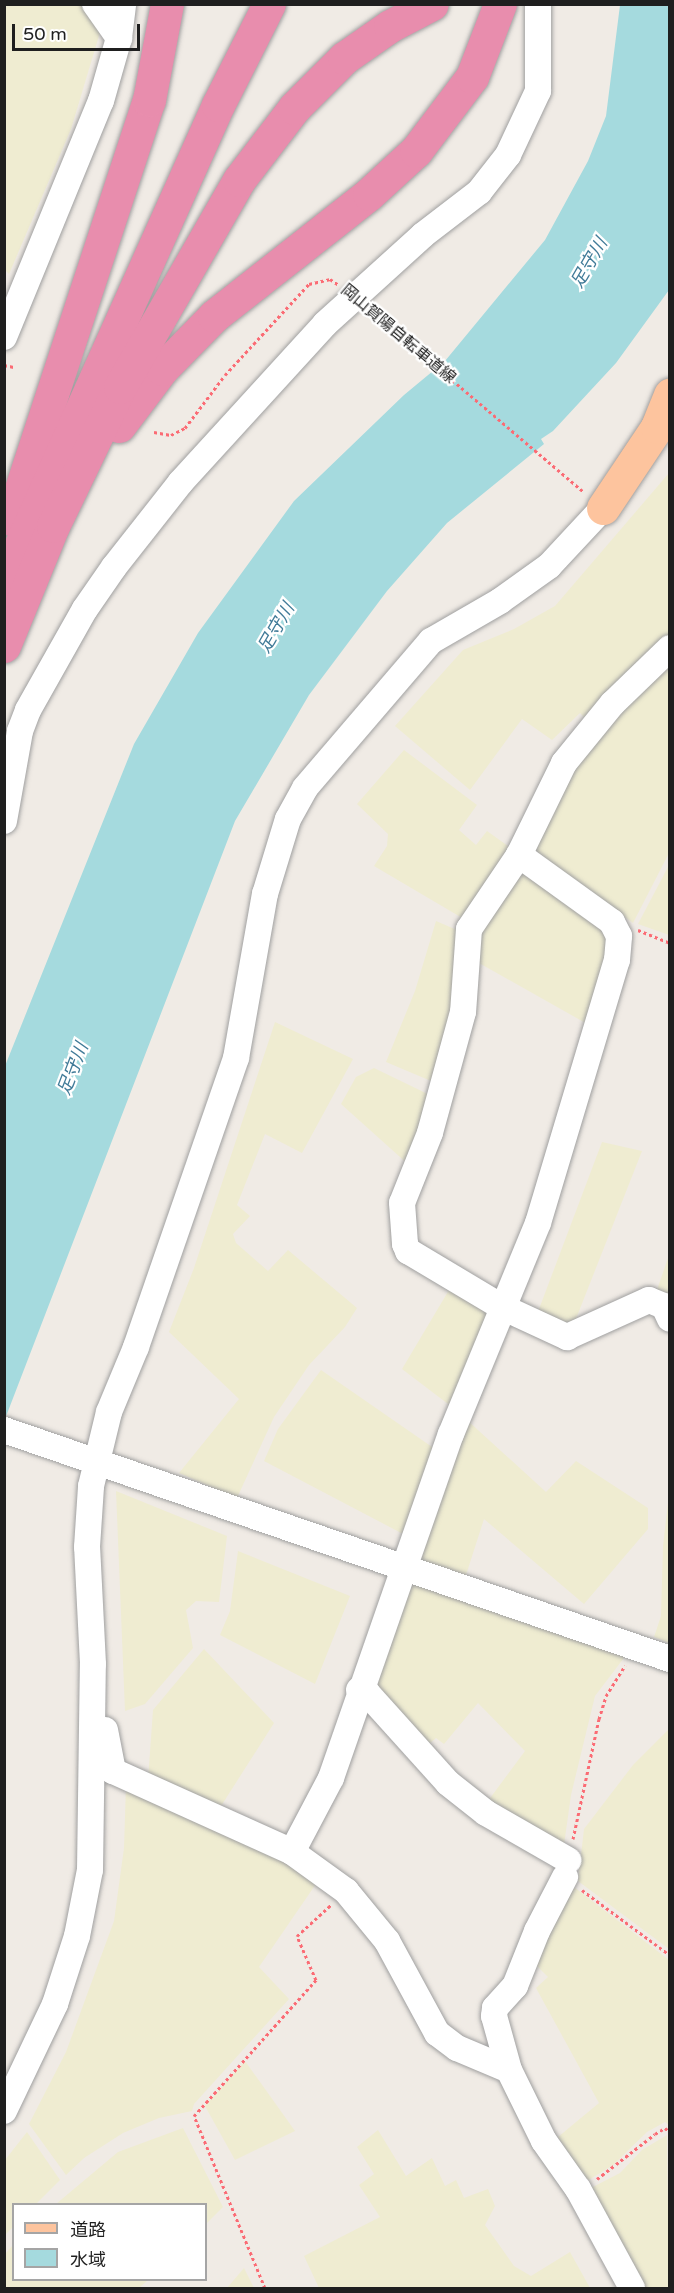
<!DOCTYPE html>
<html>
<head>
<meta charset="utf-8">
<style>
	body { margin:0 }
	#map { position:relative; width:674px; height:2293px; overflow:hidden; background:#f0ebe5; font-family:"Varela Round","Noto Sans JP",sans-serif }
	div>[style] { position:absolute }
	.farmland>* { inset:0; background:#efecd1 }
	.water>* { inset:0; background:#a5dade }
	.path>* { height:3px; margin-top:-1.5px; transform-origin:0; background:repeating-linear-gradient(90deg,#fb6b74 0 3px,transparent 0 6px) }
	.roads { filter:drop-shadow(0 0 2px #a0a0a0) drop-shadow(0 0 2px #a0a0a0) }
	.minor>* { height:26px; margin:-13px; padding:0 13px; transform-origin:13px; border-radius:13px; background:#fff }
	.major>* { height:33px; margin:-16.5px; padding:0 16.5px; transform-origin:16.5px; border-radius:16.5px; background:#fdc49e }
	.highway>* { height:33px; margin:-16.5px; padding:0 16.5px; transform-origin:16.5px; border-radius:16.5px; background:#e88dad }
	span { translate:-50% -50%; white-space:nowrap; text-align:center; line-height:1.15; -webkit-text-stroke:4.5px #fff; paint-order:stroke }
	.street-label { font-size:16px; color:#1f1f1f }
	.water-label { font-size:18px; color:#417b98; font-style:italic }
	.frame { position:absolute; inset:0; border:6px solid #1f1f1f; pointer-events:none }
	.legend { position:absolute; left:12px; top:2203px; width:195px; height:78px; box-sizing:border-box; background:#fff; border:2px solid #a5a5a5; margin:0; padding:8px 10px; list-style:none; font-size:18px; color:#1f1f1f }
	.legend li { display:flex; align-items:center; gap:12px; height:30px }
	.legend b { width:30px; border:2px solid #a5a5a5 }
	.scale { position:absolute; left:12px; top:24px; width:128px; height:27px; box-sizing:border-box; border:3px solid #1f1f1f; border-top:0; padding-left:8px; font-size:18px; line-height:21px; white-space:nowrap; color:#1f1f1f; -webkit-text-stroke:4px #fff; paint-order:stroke }
</style>
</head>
<body>
<div id="map">
	<div class="farmland">
		<i style="clip-path:polygon(5px 5px,86px 5px,101px 29px,71px 129px,9px 274px,5px 270px)"></i>
		<i style="clip-path:polygon(669px 473px,669px 639px,588px 721px,580px 713px,552px 740px,522px 719px,470px 790px,395px 726px,463px 650px,514px 629px,555px 606px)"></i>
		<i style="clip-path:polygon(669px 660px,669px 853px,633px 923px,534px 851px,580px 754px)"></i>
		<i style="clip-path:polygon(404px 750px,477px 805px,459px 830px,476px 845px,487px 831px,512px 849px,469px 922px,374px 866px,387px 846px,388px 834px,357px 804px)"></i>
		<i style="clip-path:polygon(669px 865px,669px 935px,638px 924px)"></i>
		<i style="clip-path:polygon(521px 866px,603px 924px,612px 942px,589px 1025px,472px 959px,474px 939px)"></i>
		<i style="clip-path:polygon(436px 921px,464px 933px,439px 1078px,431px 1081px,386px 1062px,415px 991px)"></i>
		<i style="clip-path:polygon(275px 1022px,353px 1059px,302px 1153px,265px 1134px,237px 1205px,250px 1216px,233px 1234px,236px 1243px,268px 1271px,288px 1250px,357px 1308px,345px 1327px,309px 1365px,274px 1417px,237px 1498px,179px 1473px,239px 1399px,169px 1332px,194px 1268px)"></i>
		<i style="clip-path:polygon(374px 1068px,436px 1098px,410px 1166px,341px 1104px,356px 1077px)"></i>
		<i style="clip-path:polygon(602px 1142px,642px 1151px,572px 1329px,536px 1317px)"></i>
		<i style="clip-path:polygon(669px 1255px,669px 1301px,657px 1290px)"></i>
		<i style="clip-path:polygon(452px 1285px,486px 1305px,490px 1316px,452px 1407px,402px 1369px)"></i>
		<i style="clip-path:polygon(321px 1370px,435px 1449px,405px 1535px,264px 1461px,278px 1429px)"></i>
		<i style="clip-path:polygon(467px 1420px,546px 1492px,576px 1461px,648px 1508px,648px 1529px,584px 1604px,484px 1519px,466px 1575px,417px 1559px)"></i>
		<i style="clip-path:polygon(116px 1491px,227px 1536px,219px 1602px,196px 1601px,186px 1610px,193px 1648px,145px 1704px,125px 1711px)"></i>
		<i style="clip-path:polygon(669px 1494px,669px 1643px,654px 1637px,661px 1616px,663px 1546px)"></i>
		<i style="clip-path:polygon(238px 1551px,350px 1596px,315px 1684px,220px 1635px,230px 1611px)"></i>
		<i style="clip-path:polygon(409px 1576px,630px 1650px,595px 1696px,571px 1795px,563px 1852px,485px 1805px,525px 1751px,478px 1703px,444px 1744px,436px 1738px,422px 1750px,368px 1687px)"></i>
		<i style="clip-path:polygon(204px 1649px,274px 1723px,216px 1814px,148px 1780px,153px 1710px)"></i>
		<i style="clip-path:polygon(669px 1729px,669px 1949px,578px 1881px,584px 1829px,633px 1765px)"></i>
		<i style="clip-path:polygon(126px 1785px,282px 1855px,318px 1881px,259px 1967px,289px 1999px,194px 2104px,192px 2111px,159px 2118px,123px 2133px,84px 2158px,66px 2175px,29px 2124px,66px 2052px,114px 1921px,124px 1848px)"></i>
		<i style="clip-path:polygon(570px 1884px,669px 1960px,669px 2125px,665px 2122px,647px 2132px,613px 2165px,587px 2181px,558px 2137px,599px 2103px,536px 1988px,548px 1977px,530px 1959px)"></i>
		<i style="clip-path:polygon(245px 2061px,295px 2131px,235px 2160px,205px 2106px)"></i>
		<i style="clip-path:polygon(183px 2128px,223px 2207px,206px 2224px,206px 2204px,56px 2204px,118px 2152px)"></i>
		<i style="clip-path:polygon(378px 2130px,406px 2176px,432px 2158px,445px 2186px,456px 2180px,464px 2198px,488px 2189px,495px 2206px,485px 2225px,514px 2266px,531px 2276px,570px 2252px,590px 2288px,319px 2288px,304px 2256px,380px 2217px,359px 2185px,374px 2174px,357px 2147px)"></i>
		<i style="clip-path:polygon(27px 2132px,60px 2180px,36px 2204px,14px 2204px,13px 2227px,5px 2235px,5px 2160px)"></i>
		<i style="clip-path:polygon(667px 2135px,669px 2288px,646px 2288px,591px 2188px,620px 2173px,642px 2150px)"></i>
		<i style="clip-path:polygon(13px 2245px,14px 2280px,148px 2280px,139px 2288px,5px 2288px,5px 2254px)"></i>
		<i style="clip-path:polygon(244px 2268px,254px 2288px,227px 2288px)"></i>
	</div>
	<div class="water">
		<i style="clip-path:polygon(620px 5px,669px 5px,669px 290px,616px 363px,553px 431px,541px 439px,544px 444px,447px 523px,387px 591px,309px 695px,235px 821px,5px 1419px,5px 1066px,134px 744px,198px 633px,294px 501px,404px 395px,445px 361px,545px 240px,588px 161px,606px 116px)"></i>
	</div>
	<div class="path">
		<i style="left:370px;top:310px;width:281px;rotate:40.4deg"></i>
		<i style="left:4px;top:365px;width:10px;rotate:11deg"></i>
		<i style="left:154px;top:432px;width:17px;rotate:10deg"></i>
		<i style="left:171px;top:435px;width:16px;rotate:-27deg"></i>
		<i style="left:185px;top:428px;width:66px;rotate:-53deg"></i>
		<i style="left:225px;top:375px;width:124px;rotate:-47.3deg"></i>
		<i style="left:309px;top:284px;width:22px;rotate:-13deg"></i>
		<i style="left:330px;top:279px;width:11px;rotate:34deg"></i>
		<i style="left:638px;top:930px;width:35px;rotate:22deg"></i>
		<i style="left:573px;top:1839px;width:123px;rotate:-77.8deg"></i>
		<i style="left:599px;top:1719px;width:24px;rotate:-73deg"></i>
		<i style="left:606px;top:1696px;width:36px;rotate:-58deg"></i>
		<i style="left:582px;top:1890px;width:109px;rotate:36.5deg"></i>
		<i style="left:597px;top:2179px;width:73px;rotate:-37.8deg"></i>
		<i style="left:655px;top:2134px;width:12px;rotate:-31deg"></i>
		<i style="left:665px;top:2128px;width:6px;rotate:39deg"></i>
		<i style="left:265px;top:2288px;width:186px;rotate:-112.4deg"></i>
		<i style="left:194px;top:2116px;width:183px;rotate:-48.1deg"></i>
		<i style="left:316px;top:1980px;width:48px;rotate:-113.4deg"></i>
		<i style="left:297px;top:1936px;width:46px;rotate:-42.4deg"></i>
	</div>
	<div class="roads">
		<div class="minor">
			<i style="left:95px;top:4px;width:42px;rotate:54.8deg"></i>
			<i style="left:4px;top:337px;width:255px;rotate:-67.7deg"></i>
			<i style="left:101px;top:101px;width:66px;rotate:-74.1deg"></i>
			<i style="left:119px;top:38px;width:34px;rotate:-83deg"></i>
			<i style="left:4px;top:821px;width:91px;rotate:-79.9deg"></i>
			<i style="left:20px;top:731px;width:22px;rotate:-69deg"></i>
			<i style="left:28px;top:710px;width:116px;rotate:-60.6deg"></i>
			<i style="left:85px;top:609px;width:51px;rotate:-55.4deg"></i>
			<i style="left:114px;top:567px;width:107px;rotate:-51.8deg"></i>
			<i style="left:180px;top:483px;width:215px;rotate:-47.6deg"></i>
			<i style="left:325px;top:324px;width:132px;rotate:-42.2deg"></i>
			<i style="left:423px;top:235px;width:71px;rotate:-37.5deg"></i>
			<i style="left:479px;top:192px;width:47px;rotate:-51.9deg"></i>
			<i style="left:508px;top:155px;width:71px;rotate:-64.9deg"></i>
			<i style="left:538px;top:91px;width:87px;rotate:-90deg"></i>
			<i style="left:519px;top:855px;width:89px;rotate:124deg"></i>
			<i style="left:469px;top:929px;width:83px;rotate:94.1deg"></i>
			<i style="left:463px;top:1012px;width:125px;rotate:105.3deg"></i>
			<i style="left:430px;top:1133px;width:75px;rotate:111.8deg"></i>
			<i style="left:402px;top:1203px;width:41px;rotate:85.8deg"></i>
			<i style="left:405px;top:1244px;width:8px;rotate:67deg"></i>
			<i style="left:408px;top:1251px;width:109px;rotate:30.8deg"></i>
			<i style="left:502px;top:1307px;width:72px;rotate:24.8deg"></i>
			<i style="left:567px;top:1337px;width:90px;rotate:-24.3deg"></i>
			<i style="left:649px;top:1300px;width:16px;rotate:22deg"></i>
			<i style="left:664px;top:1306px;width:14px;rotate:65deg"></i>
			<i style="left:4px;top:1430px;width:704px;rotate:18.98deg"></i>
			<i style="left:359px;top:1690px;width:9px;rotate:21deg"></i>
			<i style="left:367px;top:1693px;width:121px;rotate:48deg"></i>
			<i style="left:448px;top:1783px;width:48px;rotate:38.3deg"></i>
			<i style="left:486px;top:1813px;width:95px;rotate:29.8deg"></i>
			<i style="left:105px;top:1730px;width:42px;rotate:79deg"></i>
			<i style="left:113px;top:1771px;width:196px;rotate:24.3deg"></i>
			<i style="left:292px;top:1852px;width:67px;rotate:35.8deg"></i>
			<i style="left:346px;top:1891px;width:65px;rotate:50.6deg"></i>
			<i style="left:387px;top:1941px;width:105px;rotate:61.5deg"></i>
			<i style="left:437px;top:2033px;width:25px;rotate:37deg"></i>
			<i style="left:457px;top:2048px;width:56px;rotate:22.9deg"></i>
			<i style="left:509px;top:2070px;width:79px;rotate:63.8deg"></i>
			<i style="left:544px;top:2141px;width:59px;rotate:54.7deg"></i>
			<i style="left:578px;top:2189px;width:113px;rotate:61.4deg"></i>
			<i style="left:292px;top:1852px;width:84px;rotate:-62.2deg"></i>
			<i style="left:331px;top:1778px;width:364px;rotate:-70.8deg"></i>
			<i style="left:451px;top:1434px;width:228px;rotate:-67.6deg"></i>
			<i style="left:538px;top:1223px;width:275px;rotate:-73.3deg"></i>
			<i style="left:617px;top:960px;width:24px;rotate:-85deg"></i>
			<i style="left:619px;top:936px;width:16px;rotate:-117deg"></i>
			<i style="left:612px;top:922px;width:115px;rotate:-144.2deg"></i>
			<i style="left:519px;top:855px;width:102px;rotate:-63.9deg"></i>
			<i style="left:564px;top:763px;width:77px;rotate:-50.8deg"></i>
			<i style="left:613px;top:703px;width:79px;rotate:-44deg"></i>
			<i style="left:509px;top:2070px;width:56px;rotate:-105.5deg"></i>
			<i style="left:494px;top:2016px;width:8px;rotate:-83deg"></i>
			<i style="left:495px;top:2008px;width:30px;rotate:-48deg"></i>
			<i style="left:515px;top:1986px;width:59px;rotate:-68.2deg"></i>
			<i style="left:537px;top:1931px;width:61px;rotate:-62.6deg"></i>
			<i style="left:4px;top:2111px;width:119px;rotate:-64.5deg"></i>
			<i style="left:55px;top:2004px;width:71px;rotate:-72.1deg"></i>
			<i style="left:77px;top:1936px;width:67px;rotate:-78.9deg"></i>
			<i style="left:90px;top:1870px;width:206px;rotate:-89.2deg"></i>
			<i style="left:93px;top:1664px;width:117px;rotate:-92.9deg"></i>
			<i style="left:87px;top:1547px;width:61px;rotate:-86.2deg"></i>
			<i style="left:91px;top:1486px;width:76px;rotate:-76.3deg"></i>
			<i style="left:109px;top:1412px;width:70px;rotate:-67.4deg"></i>
			<i style="left:136px;top:1347px;width:306px;rotate:-70.9deg"></i>
			<i style="left:236px;top:1058px;width:167px;rotate:-80deg"></i>
			<i style="left:265px;top:894px;width:78px;rotate:-73deg"></i>
			<i style="left:288px;top:819px;width:35px;rotate:-61deg"></i>
			<i style="left:305px;top:788px;width:194px;rotate:-49.4deg"></i>
			<i style="left:431px;top:641px;width:80px;rotate:-30.1deg"></i>
			<i style="left:500px;top:601px;width:60px;rotate:-35.5deg"></i>
			<i style="left:549px;top:566px;width:79px;rotate:-47deg"></i>
		</div>
		<div class="major">
			<i style="left:603px;top:508px;width:97px;rotate:-56.3deg"></i>
			<i style="left:657px;top:427px;width:35px;rotate:-68deg"></i>
		</div>
		<div class="highway">
			<i style="left:119px;top:426px;width:71px;rotate:-53deg"></i>
			<i style="left:162px;top:369px;width:74px;rotate:-45.5deg"></i>
			<i style="left:214px;top:316px;width:197px;rotate:-38.2deg"></i>
			<i style="left:369px;top:194px;width:64px;rotate:-42.5deg"></i>
			<i style="left:416px;top:151px;width:93px;rotate:-52.9deg"></i>
			<i style="left:472px;top:77px;width:78px;rotate:-69deg"></i>
			<i style="left:11px;top:519px;width:441px;rotate:-71.8deg"></i>
			<i style="left:149px;top:100px;width:98px;rotate:-79.4deg"></i>
			<i style="left:4px;top:582px;width:523px;rotate:-65.84deg"></i>
			<i style="left:218px;top:105px;width:113px;rotate:-63.2deg"></i>
			<i style="left:4px;top:646px;width:130px;rotate:-67.8deg"></i>
			<i style="left:53px;top:526px;width:154px;rotate:-64.3deg"></i>
			<i style="left:120px;top:387px;width:239px;rotate:-60.1deg"></i>
			<i style="left:239px;top:180px;width:91px;rotate:-52.6deg"></i>
			<i style="left:294px;top:108px;width:71px;rotate:-45deg"></i>
			<i style="left:344px;top:58px;width:56px;rotate:-34.8deg"></i>
			<i style="left:390px;top:26px;width:47px;rotate:-27.6deg"></i>
		</div>
	</div>
	<div class="street-label">
		<span style="left:398px;top:334px;rotate:40deg">岡山賀陽自転車道線</span>
	</div>
	<div class="water-label">
		<span style="left:589px;top:263px;rotate:-60deg">足守川</span>
		<span style="left:276px;top:628px;rotate:-60deg">足守川</span>
		<span style="left:73px;top:1069px;rotate:-69deg">足守川</span>
	</div>
	<div class="frame"></div>
	<ul class="legend">
	<li><b style="height:8px;background:#fdc49e"></b>道路</li>
	<li><b style="height:16px;background:#a5dade"></b>水域</li>
	</ul>
	<div class="scale">50 m</div>
</div>
</body>
</html>
